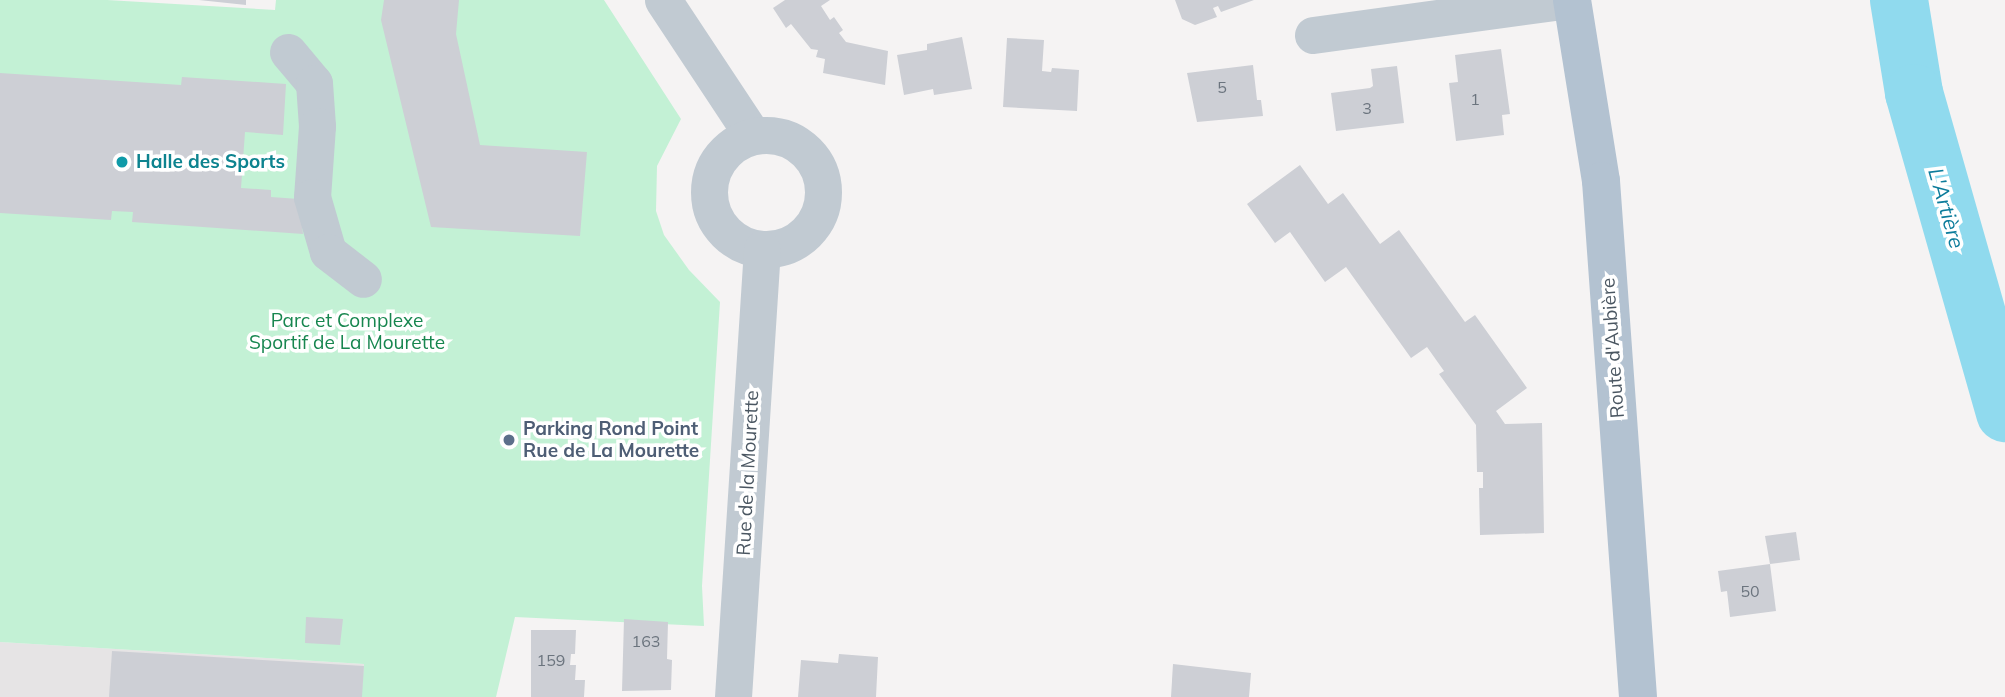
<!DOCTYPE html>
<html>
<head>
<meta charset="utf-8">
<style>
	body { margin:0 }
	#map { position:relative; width:2005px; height:697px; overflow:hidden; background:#f5f3f3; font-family:Mulish,sans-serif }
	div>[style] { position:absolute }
	.education>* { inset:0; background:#e6e4e5 }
	.green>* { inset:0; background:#c3f1d5 }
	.river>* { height:58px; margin:-29px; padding:0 29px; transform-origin:29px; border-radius:29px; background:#90daee }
	.building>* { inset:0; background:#cdcfd5 }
	.minor>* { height:37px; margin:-18.5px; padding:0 18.5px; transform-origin:18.5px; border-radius:18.5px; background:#c1cad2 }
	.minor>.ring { margin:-18.5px; padding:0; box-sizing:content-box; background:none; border:37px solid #c1cad2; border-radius:50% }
	.major>* { height:38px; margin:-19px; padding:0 19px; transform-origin:19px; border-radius:19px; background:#b3c2d1 }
	.dots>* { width:19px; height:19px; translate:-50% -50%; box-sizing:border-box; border:4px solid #fff; border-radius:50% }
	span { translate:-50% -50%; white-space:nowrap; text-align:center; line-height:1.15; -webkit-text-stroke:7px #fff; paint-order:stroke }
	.number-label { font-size:16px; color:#6b747e }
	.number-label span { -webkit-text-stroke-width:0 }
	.culture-label { font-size:19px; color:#0d838f; font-weight:700 }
	.left { translate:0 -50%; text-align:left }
	.park-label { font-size:19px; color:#17864f }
	.street-label { font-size:19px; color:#4a5661 }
	.service-label { font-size:19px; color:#4e5e75; font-weight:700 }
	.water-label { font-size:21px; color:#0c7c9b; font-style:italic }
</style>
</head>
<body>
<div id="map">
	<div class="education">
		<i style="clip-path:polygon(0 642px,364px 664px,361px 697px,0 697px)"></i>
	</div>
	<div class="green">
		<i style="clip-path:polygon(0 0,107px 0,275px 10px,276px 0,604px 0,681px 119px,657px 166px,656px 211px,664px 235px,689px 270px,720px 302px,702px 586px,704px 626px,515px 617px,496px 697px,361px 697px,364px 664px,0 642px)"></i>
	</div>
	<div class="river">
		<i style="left:1899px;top:0;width:94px;rotate:80.8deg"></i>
		<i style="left:1914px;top:93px;width:333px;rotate:74.1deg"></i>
	</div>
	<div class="building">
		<i style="clip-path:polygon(199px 0,246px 0,246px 5px)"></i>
		<i style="clip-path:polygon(384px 0,459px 0,456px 34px,480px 145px,587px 152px,580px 236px,431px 227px,381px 20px)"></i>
		<i style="clip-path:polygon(785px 0,830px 0,821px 6px,830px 20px,834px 17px,843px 30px,839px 33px,846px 42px,888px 51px,885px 85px,823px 73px,825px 59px,816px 57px,818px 50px,811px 49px,791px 24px,786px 28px,773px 8px)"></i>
		<i style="clip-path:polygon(1175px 0,1254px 0,1221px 12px,1218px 6px,1213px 8px,1217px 17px,1195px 25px,1182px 19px)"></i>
		<i style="clip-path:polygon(962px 37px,972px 89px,934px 95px,933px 89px,904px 95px,897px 55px,927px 50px,927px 44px)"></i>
		<i style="clip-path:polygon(1007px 38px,1044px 40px,1042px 71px,1051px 72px,1052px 68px,1079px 70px,1077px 111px,1003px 107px)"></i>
		<i style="clip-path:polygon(1501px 49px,1510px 114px,1502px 115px,1504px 135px,1456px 141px,1449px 83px,1458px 82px,1455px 55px)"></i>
		<i style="clip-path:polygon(1253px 65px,1257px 100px,1261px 100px,1263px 116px,1197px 122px,1187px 73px)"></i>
		<i style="clip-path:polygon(1397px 66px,1404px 123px,1336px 131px,1331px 93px,1370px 88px,1373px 86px,1371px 69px)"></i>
		<i style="clip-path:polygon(0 73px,181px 85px,182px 77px,286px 84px,283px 135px,245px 132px,241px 188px,271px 190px,271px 197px,299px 199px,303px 234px,132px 222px,133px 212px,112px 211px,111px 220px,0 213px)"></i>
		<i style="clip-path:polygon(1300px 165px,1328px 204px,1343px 193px,1380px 244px,1399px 230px,1465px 322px,1475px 315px,1527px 388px,1496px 411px,1505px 424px,1542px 423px,1544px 533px,1480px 535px,1479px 488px,1483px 488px,1483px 472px,1477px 472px,1476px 425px,1439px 374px,1444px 371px,1427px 347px,1411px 358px,1346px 267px,1325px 282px,1290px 232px,1275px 243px,1247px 204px)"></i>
		<i style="clip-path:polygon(1796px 532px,1800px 560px,1770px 564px,1765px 536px)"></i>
		<i style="clip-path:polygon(1770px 564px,1776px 611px,1730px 617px,1727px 591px,1721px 592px,1718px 571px)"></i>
		<i style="clip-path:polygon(306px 617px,343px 619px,340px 645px,305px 643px)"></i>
		<i style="clip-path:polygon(624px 619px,668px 622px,667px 659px,672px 660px,671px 690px,622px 691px)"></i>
		<i style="clip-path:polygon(531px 630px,576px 630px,575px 654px,571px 654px,570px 665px,576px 665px,575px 680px,585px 680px,584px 697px,531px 697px)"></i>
		<i style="clip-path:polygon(112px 651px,364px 666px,362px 697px,109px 697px)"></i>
		<i style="clip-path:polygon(839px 654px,878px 657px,876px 697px,798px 697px,801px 660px,838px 663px)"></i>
		<i style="clip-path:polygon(1173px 664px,1251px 673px,1249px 697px,1171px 697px)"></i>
	</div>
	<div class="minor">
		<i style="left:663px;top:0;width:163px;rotate:56.5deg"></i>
		<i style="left:1313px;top:35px;width:257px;rotate:-7.8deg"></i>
		<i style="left:288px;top:52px;width:40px;rotate:50deg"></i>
		<i style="left:314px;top:83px;width:43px;rotate:86deg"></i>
		<i style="left:317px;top:126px;width:71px;rotate:94deg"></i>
		<i style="left:312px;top:197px;width:57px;rotate:73.8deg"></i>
		<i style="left:328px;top:252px;width:44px;rotate:37.6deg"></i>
		<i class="ring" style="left:709px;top:135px;width:77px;height:77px"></i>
		<i style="left:733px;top:697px;width:449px;rotate:-86.3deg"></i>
	</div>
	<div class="major">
		<i style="left:1572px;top:0;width:183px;rotate:80.9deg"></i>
		<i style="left:1601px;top:181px;width:517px;rotate:85.9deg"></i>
	</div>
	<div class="dots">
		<i style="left:122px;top:162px;background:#0f9aa8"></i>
		<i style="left:509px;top:440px;background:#5c6f8a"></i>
	</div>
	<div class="number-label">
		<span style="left:1222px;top:87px">5</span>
		<span style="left:1475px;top:99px">1</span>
		<span style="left:1367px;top:108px">3</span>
		<span style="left:1750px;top:591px">50</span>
		<span style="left:646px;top:641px">163</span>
		<span style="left:551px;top:660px">159</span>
	</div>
	<div class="culture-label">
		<span class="left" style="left:136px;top:162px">Halle des Sports</span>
	</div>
	<div class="park-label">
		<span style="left:347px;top:332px">Parc et Complexe<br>Sportif de La Mourette</span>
	</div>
	<div class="street-label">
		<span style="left:1613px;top:348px;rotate:-94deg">Route d'Aubière</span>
		<span style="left:748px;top:473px;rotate:-87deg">Rue de la Mourette</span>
	</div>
	<div class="service-label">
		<span class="left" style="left:523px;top:440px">Parking Rond Point<br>Rue de La Mourette</span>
	</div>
	<div class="water-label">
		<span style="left:1947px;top:208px;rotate:74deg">L'Artière</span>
	</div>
</div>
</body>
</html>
